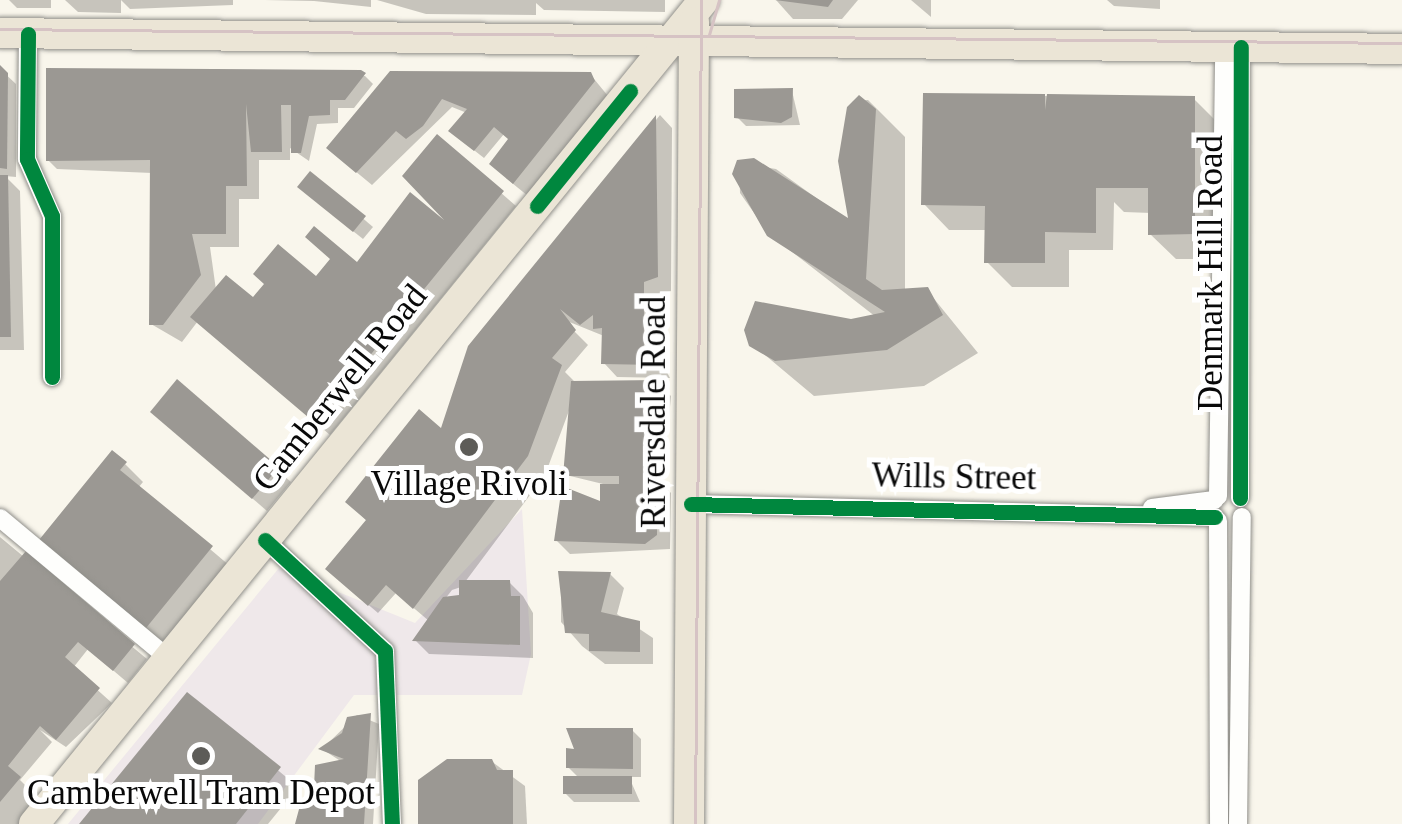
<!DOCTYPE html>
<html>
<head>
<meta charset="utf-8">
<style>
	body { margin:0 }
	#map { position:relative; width:1402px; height:824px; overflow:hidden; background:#f9f6ec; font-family:"Times New Roman",serif }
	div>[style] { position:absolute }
	.industrial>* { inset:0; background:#efe8ea }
	.shadow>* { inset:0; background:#0003 }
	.building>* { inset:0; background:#9b9893 }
	.roads { filter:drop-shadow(0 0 2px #91908b) drop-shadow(0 0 2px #91908b) }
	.street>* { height:18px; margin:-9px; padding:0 9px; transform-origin:9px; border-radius:9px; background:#fefefc }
	.primary>* { height:30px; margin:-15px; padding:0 15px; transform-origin:15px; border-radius:15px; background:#ebe5d6 }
	.tram>* { height:2.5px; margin:-1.25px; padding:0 1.25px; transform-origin:1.25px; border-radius:1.25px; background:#d6c3c4 }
	.cycleway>* { height:15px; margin:-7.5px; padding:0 7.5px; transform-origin:7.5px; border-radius:7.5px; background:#00873e }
	.dots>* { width:28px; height:28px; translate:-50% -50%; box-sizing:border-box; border:5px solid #fff; border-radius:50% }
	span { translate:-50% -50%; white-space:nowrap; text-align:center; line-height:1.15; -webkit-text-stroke:10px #fff; paint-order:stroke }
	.street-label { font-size:35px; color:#090909 }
	.poi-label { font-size:35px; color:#090909 }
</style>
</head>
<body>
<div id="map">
	<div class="industrial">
		<i style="clip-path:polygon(522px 509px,531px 654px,522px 695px,354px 695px,258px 824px,68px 824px,279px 568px,415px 623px)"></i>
	</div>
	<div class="shadow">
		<i style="clip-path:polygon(9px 0,51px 0,51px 8px,17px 8px)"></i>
		<i style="clip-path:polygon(65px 0,121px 0,121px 13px,78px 12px)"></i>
		<i style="clip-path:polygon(121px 0,233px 0,233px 5px,130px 9px)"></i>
		<i style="clip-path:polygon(264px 0,371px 0,371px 7px,314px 1px)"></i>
		<i style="clip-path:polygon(377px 0,665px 0,665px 12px,544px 10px,536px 3px,536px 15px,426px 14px)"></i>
		<i style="clip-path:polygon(776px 0,858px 0,842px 19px,793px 19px)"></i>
		<i style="clip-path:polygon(911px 0,931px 0,931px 17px)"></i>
		<i style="clip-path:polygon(1107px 0,1160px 0,1160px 9px,1114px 6px)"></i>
		<i style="clip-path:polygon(0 69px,16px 84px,16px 177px,5px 176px,20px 191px,24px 350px,0 350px)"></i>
		<i style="clip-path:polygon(193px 72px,365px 76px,373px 84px,354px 108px,338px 108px,338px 123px,317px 124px,309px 161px,290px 148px,290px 160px,259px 160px,259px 199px,239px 199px,239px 247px,210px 247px,216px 290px,255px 303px,327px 288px,357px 265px,452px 229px,437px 137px,516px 206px,330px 435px,198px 321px,182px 342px,151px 324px,152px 173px,57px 169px,48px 160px)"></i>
		<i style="clip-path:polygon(392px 73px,590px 74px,608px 96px,528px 196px,506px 178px,511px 140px,504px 134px,484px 158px,461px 140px,467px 113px,452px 107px,372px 185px,343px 161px)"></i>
		<i style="clip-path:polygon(792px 91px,800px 125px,746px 126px,737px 117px)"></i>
		<i style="clip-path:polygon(1044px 96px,1194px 99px,1219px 124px,1219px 259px,1176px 259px,1150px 234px,1151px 213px,1124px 212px,1114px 202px,1113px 250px,1069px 250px,1069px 287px,1012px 287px,987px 262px,987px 230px,949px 230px,924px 204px)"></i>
		<i style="clip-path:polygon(868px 100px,905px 137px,905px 291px,927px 290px,978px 353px,924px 386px,814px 396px,752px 344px,876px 317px,769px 234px,740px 193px,739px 163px,776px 169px,851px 223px,843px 133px,853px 101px)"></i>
		<i style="clip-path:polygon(evenodd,660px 115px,672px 128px,671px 291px,657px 296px,657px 353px,670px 378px,617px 377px,604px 363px,604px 336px,562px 319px,588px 345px,565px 372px,576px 383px,657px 383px,671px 396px,663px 484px,671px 493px,670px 549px,570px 554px,556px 540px,602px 505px,603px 484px,566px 475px,573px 400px,545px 475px,465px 582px,509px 582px,523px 596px,533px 613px,533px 658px,429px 654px,416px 641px,429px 621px,396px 593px,378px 613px,337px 578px,368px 522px,348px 502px,442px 432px,590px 202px,660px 115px,461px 587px,462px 598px,445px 599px,452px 590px,461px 587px)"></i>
		<i style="clip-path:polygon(311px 174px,373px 227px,363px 239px,309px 196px)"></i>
		<i style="clip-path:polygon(178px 383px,291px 482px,267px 511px,167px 425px)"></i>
		<i style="clip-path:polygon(125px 464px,143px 482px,138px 488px,230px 566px,165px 645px,42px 539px)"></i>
		<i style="clip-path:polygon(0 537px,147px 659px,128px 683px,88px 649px,73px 668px,112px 703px,66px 747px,40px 730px,52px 742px,20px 780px,44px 804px,28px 824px,0 824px)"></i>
		<i style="clip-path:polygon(561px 574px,610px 574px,624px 588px,617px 614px,653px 638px,653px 664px,605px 664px,582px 646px,561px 622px)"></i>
		<i style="clip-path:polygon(188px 695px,298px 787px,268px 824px,85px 824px)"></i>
		<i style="clip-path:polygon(357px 715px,379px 724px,373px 824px,298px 824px,328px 796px,317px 786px,342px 762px,322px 749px)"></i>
		<i style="clip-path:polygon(632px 730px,641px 739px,641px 777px,629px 777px,640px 802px,574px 802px,565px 793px,579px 778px,568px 767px)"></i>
		<i style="clip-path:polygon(491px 761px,525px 786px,527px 824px,423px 824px)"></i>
	</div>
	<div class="building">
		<i style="clip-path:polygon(775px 0,833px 0,828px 7px)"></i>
		<i style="clip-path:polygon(0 65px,8px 73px,7px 169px,0 168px)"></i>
		<i style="clip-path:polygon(46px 68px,361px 70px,366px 73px,345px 100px,330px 100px,330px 115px,309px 116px,301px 153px,291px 153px,291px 105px,281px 105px,282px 152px,251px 152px,246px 104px,247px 186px,226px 186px,226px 234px,192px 234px,201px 275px,163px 325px,149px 325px,150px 160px,46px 161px)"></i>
		<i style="clip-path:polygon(390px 71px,591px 72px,595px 81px,513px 184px,489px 164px,508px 139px,494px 127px,474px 151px,448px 131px,467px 109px,442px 99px,423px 126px,406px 139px,396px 131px,356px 173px,326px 148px)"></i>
		<i style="clip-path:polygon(793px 88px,792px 117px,781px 123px,734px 118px,734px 89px)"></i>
		<i style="clip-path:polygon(923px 93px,1045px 94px,1045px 110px,1047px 94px,1195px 96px,1195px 234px,1148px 235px,1148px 188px,1096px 188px,1096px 233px,1045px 232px,1045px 263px,984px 263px,985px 206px,921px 205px)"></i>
		<i style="clip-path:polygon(859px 95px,876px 109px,866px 279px,882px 290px,928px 287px,943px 315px,887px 350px,775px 361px,749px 346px,744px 330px,755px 301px,851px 319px,885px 312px,767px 236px,732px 174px,737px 160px,754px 158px,848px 218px,838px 161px,847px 107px)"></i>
		<i style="clip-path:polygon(656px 115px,658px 277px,644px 282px,644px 347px,658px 350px,658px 365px,601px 364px,602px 328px,593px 329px,593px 315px,580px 325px,560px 309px,576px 330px,552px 358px,562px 365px,528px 456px,413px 609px,386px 585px,368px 606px,325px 569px,366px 520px,345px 502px,419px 409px,441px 428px,468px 346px)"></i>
		<i style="clip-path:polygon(437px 134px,504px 191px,315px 423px,190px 317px,226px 275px,253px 297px,264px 284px,253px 274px,278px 244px,316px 276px,330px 259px,305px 237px,314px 226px,357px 262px,410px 192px,444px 220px,402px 176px)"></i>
		<i style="clip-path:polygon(310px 171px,366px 216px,353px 232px,297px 187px)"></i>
		<i style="clip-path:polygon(0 175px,8px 175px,11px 337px,0 337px)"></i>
		<i style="clip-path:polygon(177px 379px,279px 467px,252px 499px,150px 412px)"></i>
		<i style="clip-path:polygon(658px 380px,657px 535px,645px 544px,554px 541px,562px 486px,600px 501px,600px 484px,619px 484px,619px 476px,563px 476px,571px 381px)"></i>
		<i style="clip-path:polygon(112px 450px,127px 462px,120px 470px,213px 546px,146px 628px,39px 540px)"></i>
		<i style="clip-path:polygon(26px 551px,135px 644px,113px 671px,78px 642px,65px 657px,100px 688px,56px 740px,40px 726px,8px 766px,21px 777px,0 802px,0 581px)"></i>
		<i style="clip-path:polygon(558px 571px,611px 572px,601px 612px,640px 621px,640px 652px,589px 651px,589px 634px,565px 633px)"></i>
		<i style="clip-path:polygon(459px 580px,510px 580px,511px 596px,520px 596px,520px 645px,412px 641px,443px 597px,459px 595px)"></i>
		<i style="clip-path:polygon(187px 692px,281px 767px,236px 824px,79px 824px)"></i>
		<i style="clip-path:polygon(371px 713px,364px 824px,295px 824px,302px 798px,341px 791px,314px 787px,315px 765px,344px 759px,318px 749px,342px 733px,347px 717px)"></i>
		<i style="clip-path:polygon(566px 728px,633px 728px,633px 769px,566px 768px,566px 748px,574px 749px)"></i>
		<i style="clip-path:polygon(447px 759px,492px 759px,497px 770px,513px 770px,513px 824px,418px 824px,418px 780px)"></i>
		<i style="clip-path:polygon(563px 776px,632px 776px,632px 794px,563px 794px)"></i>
	</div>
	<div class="roads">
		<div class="street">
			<i style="left:28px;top:34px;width:125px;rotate:90.5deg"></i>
			<i style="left:27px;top:159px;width:62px;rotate:66.3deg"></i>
			<i style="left:52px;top:216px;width:161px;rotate:90deg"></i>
			<i style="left:1218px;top:496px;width:449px;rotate:-89.2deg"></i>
			<i style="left:1240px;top:498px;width:451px;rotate:-89.9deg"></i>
			<i style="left:691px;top:504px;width:524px;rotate:1.42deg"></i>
			<i style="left:1152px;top:508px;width:63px;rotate:-7.4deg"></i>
			<i style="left:0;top:518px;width:220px;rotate:39.8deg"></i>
			<i style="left:1218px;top:521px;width:303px;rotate:89.8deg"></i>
			<i style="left:265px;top:540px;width:163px;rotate:42.8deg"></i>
			<i style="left:385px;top:651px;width:173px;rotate:87.7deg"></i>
			<i style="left:1238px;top:824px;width:307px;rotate:-89.3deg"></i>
		</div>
		<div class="primary">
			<i style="left:0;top:33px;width:1402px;rotate:0.65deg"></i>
			<i style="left:34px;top:824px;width:1062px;rotate:-50.89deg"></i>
			<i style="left:689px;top:824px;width:802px;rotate:-89.64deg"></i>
		</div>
	</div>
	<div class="tram">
		<i style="left:0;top:29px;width:1402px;rotate:0.57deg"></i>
		<i style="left:709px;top:35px;width:36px;rotate:-74deg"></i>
		<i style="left:695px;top:824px;width:824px;rotate:-89.58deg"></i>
	</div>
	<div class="cycleway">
		<i style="left:28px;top:34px;width:125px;rotate:90.5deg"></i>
		<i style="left:27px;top:159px;width:62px;rotate:66.3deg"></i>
		<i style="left:52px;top:216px;width:161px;rotate:90deg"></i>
		<i style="left:537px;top:206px;width:148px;rotate:-51deg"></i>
		<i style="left:1240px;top:498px;width:451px;rotate:-89.9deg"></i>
		<i style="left:691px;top:504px;width:524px;rotate:1.42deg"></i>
		<i style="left:265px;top:540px;width:163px;rotate:42.8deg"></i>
		<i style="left:385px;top:651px;width:173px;rotate:87.7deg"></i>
	</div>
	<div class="dots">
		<i style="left:469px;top:447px;background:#5d5c58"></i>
		<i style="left:201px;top:756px;background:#5d5c58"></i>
	</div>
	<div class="street-label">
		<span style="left:1211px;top:273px;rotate:-90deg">Denmark Hill Road</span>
		<span style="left:340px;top:388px;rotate:-51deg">Camberwell Road</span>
		<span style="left:654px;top:412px;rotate:-90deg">Riversdale Road</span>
		<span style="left:954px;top:477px;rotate:1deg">Wills Street</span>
	</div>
	<div class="poi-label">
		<span style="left:469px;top:484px">Village Rivoli</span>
		<span style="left:201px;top:793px">Camberwell Tram Depot</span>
	</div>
</div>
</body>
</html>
